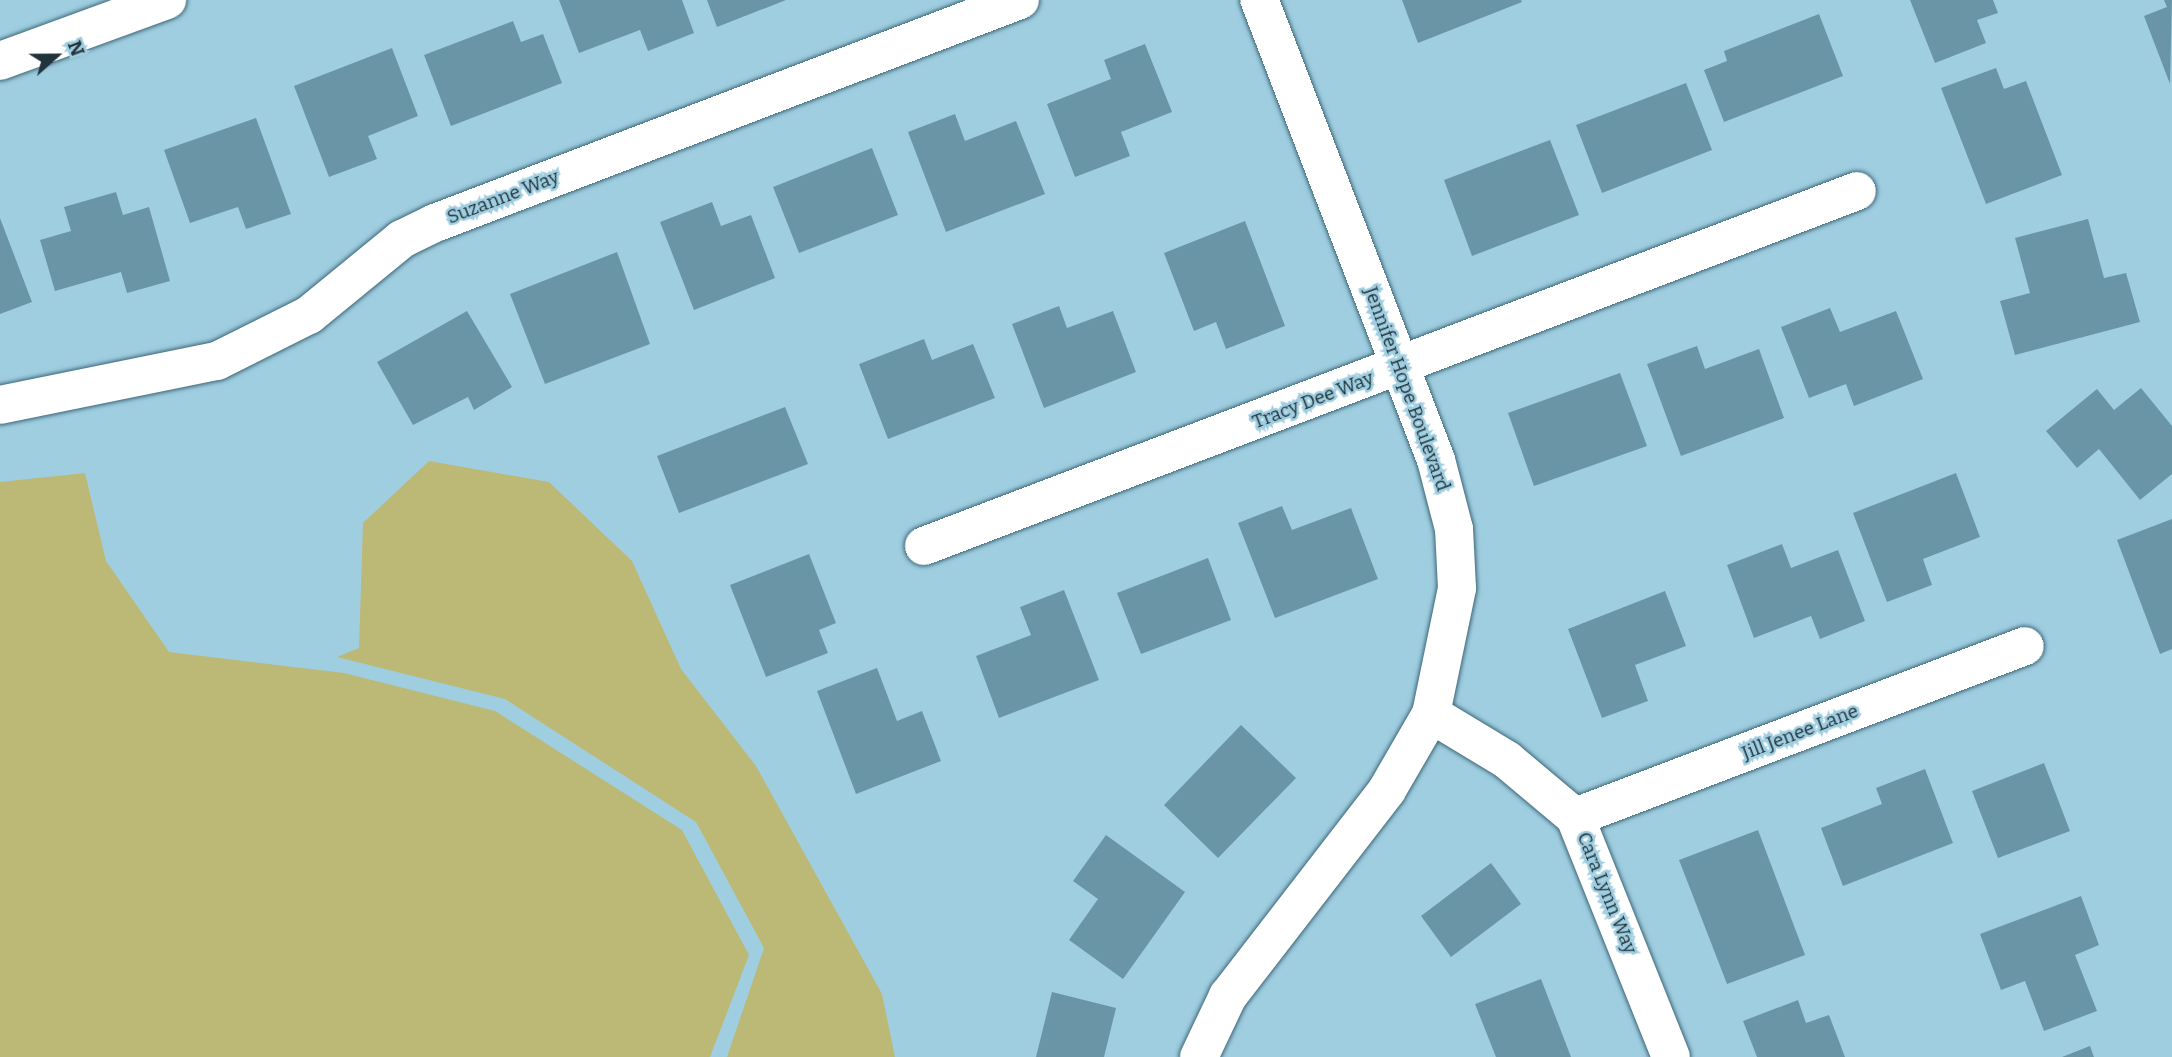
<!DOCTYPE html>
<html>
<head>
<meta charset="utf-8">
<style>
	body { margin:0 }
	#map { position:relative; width:2172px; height:1057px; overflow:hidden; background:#a0cee1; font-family:Bitter,serif }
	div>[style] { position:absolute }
	.green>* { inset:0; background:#bcb876 }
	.building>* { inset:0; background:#6995a7 }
	.roads { filter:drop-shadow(0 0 2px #3c6778) drop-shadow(0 0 2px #3c6778) }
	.minor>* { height:38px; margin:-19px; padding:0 19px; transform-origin:19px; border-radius:19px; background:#fff }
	span { translate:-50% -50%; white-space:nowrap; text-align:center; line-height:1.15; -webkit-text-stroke:5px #a0cee1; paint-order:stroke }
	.street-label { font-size:19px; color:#21333b }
	.north { position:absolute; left:21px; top:21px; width:70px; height:70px; -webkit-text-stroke:5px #a0cee1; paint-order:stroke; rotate:69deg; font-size:19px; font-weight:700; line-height:28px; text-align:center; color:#21333b }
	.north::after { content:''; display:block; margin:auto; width:24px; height:32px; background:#21333b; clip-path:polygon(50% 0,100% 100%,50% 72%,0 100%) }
</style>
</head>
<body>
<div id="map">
	<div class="green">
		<i style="clip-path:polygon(429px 461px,549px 482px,632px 561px,681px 669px,756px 766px,882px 994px,895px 1057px,727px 1057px,764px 948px,696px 822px,505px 699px,337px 657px,359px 648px,363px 523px)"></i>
		<i style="clip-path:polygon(85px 473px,106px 561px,169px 652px,344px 673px,495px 711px,682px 830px,749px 955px,710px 1057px,0 1057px,0 482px)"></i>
	</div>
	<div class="building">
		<i style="clip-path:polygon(559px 0,682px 0,694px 33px,648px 51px,640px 30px,579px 53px)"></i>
		<i style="clip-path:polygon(707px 0,786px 0,717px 27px)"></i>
		<i style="clip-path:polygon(1402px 0,1521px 0,1522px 2px,1418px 43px)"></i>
		<i style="clip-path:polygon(1910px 0,1993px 0,1998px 13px,1977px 20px,1986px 43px,1935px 63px)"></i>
		<i style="clip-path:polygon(2164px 0,2172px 0,2170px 84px,2144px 16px,2167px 7px)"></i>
		<i style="clip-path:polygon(1819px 14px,1843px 76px,1724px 122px,1704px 70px,1727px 61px,1724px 51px)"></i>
		<i style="clip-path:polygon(513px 21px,521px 42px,543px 34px,562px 83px,451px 126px,424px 55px)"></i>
		<i style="clip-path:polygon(1145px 44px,1172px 112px,1121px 132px,1130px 156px,1075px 177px,1047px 104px,1111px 79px,1104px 60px)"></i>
		<i style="clip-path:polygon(392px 48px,418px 116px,368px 136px,377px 159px,329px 177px,294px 86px)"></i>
		<i style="clip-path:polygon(1996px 68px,2004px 89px,2026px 81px,2062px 175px,1986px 204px,1941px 88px)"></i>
		<i style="clip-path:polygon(1686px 83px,1712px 150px,1602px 193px,1576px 125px)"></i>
		<i style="clip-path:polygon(955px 114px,965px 141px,1016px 121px,1045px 194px,946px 232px,908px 132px)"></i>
		<i style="clip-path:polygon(256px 118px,291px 214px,246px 229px,238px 207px,190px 223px,164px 150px)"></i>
		<i style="clip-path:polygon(1550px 140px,1579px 215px,1472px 256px,1444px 180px)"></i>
		<i style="clip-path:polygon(872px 148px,898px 215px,799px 253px,773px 187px)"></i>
		<i style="clip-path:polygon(116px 192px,123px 215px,149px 207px,170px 281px,127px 293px,121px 272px,55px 291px,40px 240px,71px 231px,64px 207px)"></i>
		<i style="clip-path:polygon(712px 202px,721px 226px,751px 215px,775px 278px,694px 310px,660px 222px)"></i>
		<i style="clip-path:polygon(0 218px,32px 302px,0 314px)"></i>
		<i style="clip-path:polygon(2088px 219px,2104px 278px,2126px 273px,2140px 322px,2015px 355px,2000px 301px,2030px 293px,2015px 238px)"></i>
		<i style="clip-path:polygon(1245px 221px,1285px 326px,1226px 349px,1216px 322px,1194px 331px,1164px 253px)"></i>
		<i style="clip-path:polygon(617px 252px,650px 344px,545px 384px,510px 294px)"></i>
		<i style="clip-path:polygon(1059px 306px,1067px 328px,1113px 311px,1136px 372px,1044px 408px,1012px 324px)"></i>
		<i style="clip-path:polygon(1830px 308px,1840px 332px,1896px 311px,1923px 379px,1854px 406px,1846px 384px,1809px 398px,1781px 327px)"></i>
		<i style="clip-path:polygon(467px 311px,512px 387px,474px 410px,468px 397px,413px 425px,377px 362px)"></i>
		<i style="clip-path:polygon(924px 339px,932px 360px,973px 344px,995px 398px,888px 439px,859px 364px)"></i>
		<i style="clip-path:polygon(1697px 346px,1705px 369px,1759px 349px,1784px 418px,1681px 456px,1647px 364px)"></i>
		<i style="clip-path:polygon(1620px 373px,1647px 446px,1534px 486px,1508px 413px)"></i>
		<i style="clip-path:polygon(2141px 388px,2172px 426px,2172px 474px,2140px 500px,2099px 449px,2077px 468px,2046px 431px,2097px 389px,2114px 410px)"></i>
		<i style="clip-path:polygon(785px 407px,808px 464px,679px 513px,657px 456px)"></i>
		<i style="clip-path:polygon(1956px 473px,1980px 537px,1923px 559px,1932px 585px,1887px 602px,1853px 513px)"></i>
		<i style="clip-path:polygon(1282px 506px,1292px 530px,1351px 508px,1378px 579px,1275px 618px,1238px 523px)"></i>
		<i style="clip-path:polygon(2172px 519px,2172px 649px,2160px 654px,2117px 540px)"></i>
		<i style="clip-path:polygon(1782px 544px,1791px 568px,1838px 550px,1865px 621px,1820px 639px,1811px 616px,1754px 638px,1727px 565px)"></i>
		<i style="clip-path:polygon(809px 554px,836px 623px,819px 630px,828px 653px,766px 677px,730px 585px)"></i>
		<i style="clip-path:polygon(1208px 558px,1231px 620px,1141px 654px,1117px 593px)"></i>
		<i style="clip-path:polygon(1064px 590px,1099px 680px,999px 718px,976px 656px,1031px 635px,1020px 607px)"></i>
		<i style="clip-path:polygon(1665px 591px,1686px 646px,1635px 665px,1648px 701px,1602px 718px,1568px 629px)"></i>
		<i style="clip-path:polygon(877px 668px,897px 721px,922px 711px,941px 761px,856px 794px,817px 691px)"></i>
		<i style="clip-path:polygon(1241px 725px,1296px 778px,1218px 858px,1164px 805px)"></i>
		<i style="clip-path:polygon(2044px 763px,2070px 831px,1998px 858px,1972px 791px)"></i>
		<i style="clip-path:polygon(1925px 769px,1953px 843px,1843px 886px,1821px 828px,1882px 804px,1876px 788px)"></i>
		<i style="clip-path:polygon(1758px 830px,1805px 955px,1727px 984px,1679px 860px)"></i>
		<i style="clip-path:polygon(1106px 835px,1185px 892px,1123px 979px,1069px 940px,1098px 899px,1073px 881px)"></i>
		<i style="clip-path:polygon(1491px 863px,1521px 904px,1451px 957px,1421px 916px)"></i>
		<i style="clip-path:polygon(2081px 896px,2099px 945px,2075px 955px,2097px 1011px,2044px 1031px,2025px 981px,2001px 990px,1980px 934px)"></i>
		<i style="clip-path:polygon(1541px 979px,1571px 1057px,1496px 1057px,1475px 1004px)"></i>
		<i style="clip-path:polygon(1052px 992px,1116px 1008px,1104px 1057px,1036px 1057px)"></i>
		<i style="clip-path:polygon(1798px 1000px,1806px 1023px,1829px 1015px,1845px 1057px,1757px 1057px,1743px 1021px)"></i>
		<i style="clip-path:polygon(2090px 1046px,2094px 1057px,2062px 1057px)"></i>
	</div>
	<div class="roads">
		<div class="minor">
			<i style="left:0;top:61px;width:178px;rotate:-20.1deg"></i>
			<i style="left:0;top:405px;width:221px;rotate:-11.5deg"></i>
			<i style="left:217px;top:361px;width:103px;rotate:-26.6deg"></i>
			<i style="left:309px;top:315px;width:120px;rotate:-39.3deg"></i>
			<i style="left:402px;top:239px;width:37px;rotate:-26deg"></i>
			<i style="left:435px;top:223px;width:626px;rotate:-20.87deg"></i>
			<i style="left:924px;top:546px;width:998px;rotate:-20.83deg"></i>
			<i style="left:1431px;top:714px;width:89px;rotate:31.2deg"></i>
			<i style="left:1507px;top:760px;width:89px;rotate:40deg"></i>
			<i style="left:1575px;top:817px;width:258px;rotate:68.2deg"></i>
			<i style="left:1575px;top:817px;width:481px;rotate:-20.8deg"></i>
			<i style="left:1199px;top:1057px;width:68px;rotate:-64.6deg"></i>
			<i style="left:1228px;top:996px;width:260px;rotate:-52.3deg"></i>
			<i style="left:1387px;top:790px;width:88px;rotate:-59.9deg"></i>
			<i style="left:1431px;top:714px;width:129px;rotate:-78.3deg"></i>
			<i style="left:1457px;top:588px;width:59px;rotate:-92.9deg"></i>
			<i style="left:1454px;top:529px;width:71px;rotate:-104.6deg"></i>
			<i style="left:1436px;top:460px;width:493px;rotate:-111deg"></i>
		</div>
	</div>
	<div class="street-label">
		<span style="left:503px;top:197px;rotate:-21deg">Suzanne Way</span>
		<span style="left:1407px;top:389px;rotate:70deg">Jennifer Hope Boulevard</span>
		<span style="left:1313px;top:400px;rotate:-21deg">Tracy Dee Way</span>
		<span style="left:1800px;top:732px;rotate:-21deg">Jill Jenee Lane</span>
		<span style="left:1607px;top:893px;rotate:68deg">Cara Lynn Way</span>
	</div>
	<div class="north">N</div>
</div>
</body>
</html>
